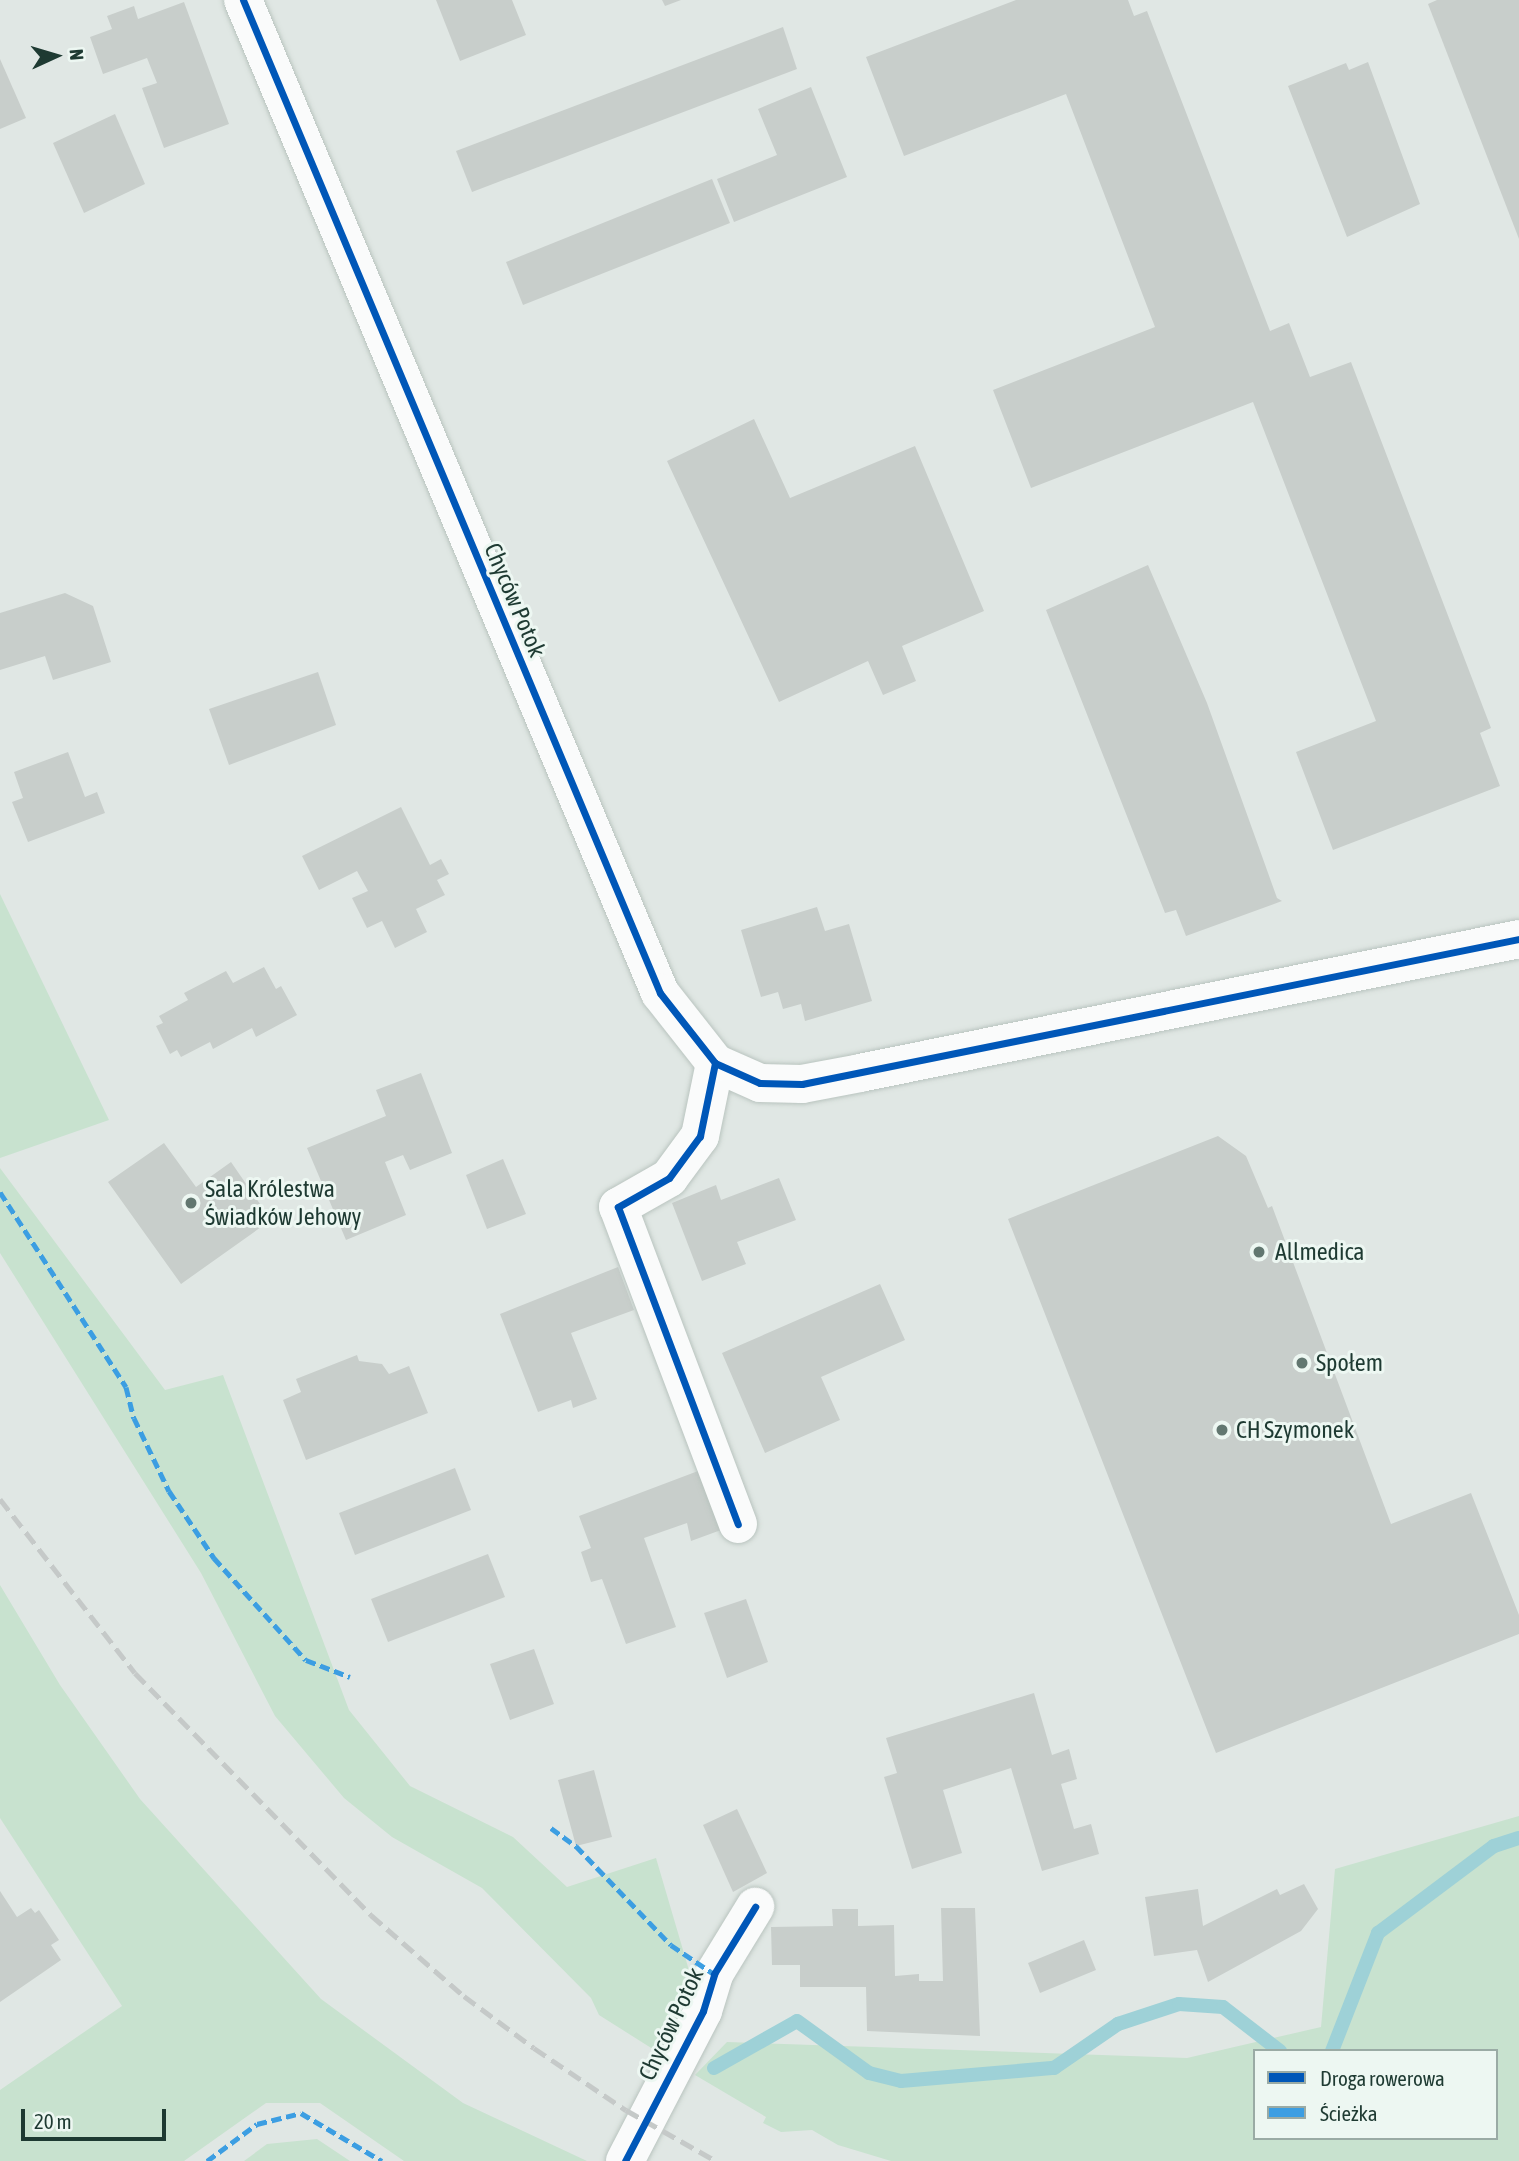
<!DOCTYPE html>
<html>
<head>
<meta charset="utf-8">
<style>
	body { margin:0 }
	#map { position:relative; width:1519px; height:2161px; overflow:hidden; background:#e0e7e4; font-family:"Asap Condensed",sans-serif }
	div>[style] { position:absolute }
	.green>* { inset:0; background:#c8e2cf }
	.stream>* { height:14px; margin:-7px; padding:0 7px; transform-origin:7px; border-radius:7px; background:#9ed1d7 }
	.building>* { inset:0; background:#c8cecb }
	.roads { filter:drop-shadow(0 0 2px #b9c4bf) drop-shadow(0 0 2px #b9c4bf) }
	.street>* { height:38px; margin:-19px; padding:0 19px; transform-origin:19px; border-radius:19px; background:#fafbfb }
	.secondary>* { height:38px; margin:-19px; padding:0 19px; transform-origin:19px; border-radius:19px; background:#fafbfb }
	.rail>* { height:5px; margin-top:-2.5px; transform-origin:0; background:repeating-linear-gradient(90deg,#c5c9c8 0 14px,transparent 0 21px) }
	.quiet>* { height:5px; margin-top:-2.5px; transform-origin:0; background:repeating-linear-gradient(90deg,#3c9ee2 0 10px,transparent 0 15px) }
	.cycleway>* { height:7px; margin:-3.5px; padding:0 3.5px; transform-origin:3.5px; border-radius:3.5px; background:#0057b8 }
	.dots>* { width:19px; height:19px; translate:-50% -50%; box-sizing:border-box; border:4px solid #edf7f2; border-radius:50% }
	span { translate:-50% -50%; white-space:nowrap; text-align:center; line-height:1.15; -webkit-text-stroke:6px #edf7f2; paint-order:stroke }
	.street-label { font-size:24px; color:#1e3a32 }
	.poi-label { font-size:24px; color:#1e3a32 }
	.left { translate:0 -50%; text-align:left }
	.legend { position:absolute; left:1253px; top:2049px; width:245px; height:91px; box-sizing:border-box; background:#edf7f2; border:2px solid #9aaba5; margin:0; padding:9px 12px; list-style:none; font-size:21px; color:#1e3a32 }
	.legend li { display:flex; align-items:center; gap:14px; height:35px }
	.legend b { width:35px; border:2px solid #9aaba5 }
	.north { position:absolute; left:21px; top:21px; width:70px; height:70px; -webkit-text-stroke:5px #edf7f2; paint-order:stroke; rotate:86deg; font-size:19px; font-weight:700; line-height:28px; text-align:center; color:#1e3a32 }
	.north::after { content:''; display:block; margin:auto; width:24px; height:32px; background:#1e3a32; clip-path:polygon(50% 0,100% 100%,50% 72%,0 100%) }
	.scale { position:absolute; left:21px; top:2109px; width:145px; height:32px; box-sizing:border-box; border:4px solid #1e3a32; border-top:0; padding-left:9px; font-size:21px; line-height:24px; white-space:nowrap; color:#1e3a32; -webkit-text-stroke:5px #edf7f2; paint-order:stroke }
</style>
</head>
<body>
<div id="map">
	<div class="green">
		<i style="clip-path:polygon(0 894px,109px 1120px,0 1158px)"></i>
		<i style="clip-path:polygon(0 1168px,165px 1390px,223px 1375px,349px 1710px,410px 1786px,513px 1837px,567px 1887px,656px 1858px,698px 2001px,667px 2058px,599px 2015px,591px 1998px,482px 1888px,392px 1837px,344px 1798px,275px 1716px,201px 1573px,0 1253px)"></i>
		<i style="clip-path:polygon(0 1585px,60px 1685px,140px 1799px,321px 1999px,463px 2103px,587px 2161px,404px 2161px,320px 2103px,266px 2103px,184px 2161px,0 2161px,0 2090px,122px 2006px,0 1818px)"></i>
		<i style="clip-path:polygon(evenodd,1519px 1816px,1519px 2161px,891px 2161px,838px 2145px,812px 2130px,781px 2132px,763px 2123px,766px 2117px,695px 2075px,727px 2042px,1187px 2058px,1321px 2027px,1335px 1869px,1519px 1816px,1255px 2051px,1496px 2051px,1496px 2138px,1255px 2138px,1255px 2051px)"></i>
		<i style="clip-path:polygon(317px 2139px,350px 2161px,244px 2161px,267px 2144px)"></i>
	</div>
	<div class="stream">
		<i style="left:1332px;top:2051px;width:127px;rotate:-68.7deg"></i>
		<i style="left:1378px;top:1933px;width:145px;rotate:-36.9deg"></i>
		<i style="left:1494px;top:1846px;width:26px;rotate:-18deg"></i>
		<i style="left:714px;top:2068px;width:95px;rotate:-29.5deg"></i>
		<i style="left:797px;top:2021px;width:89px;rotate:35.8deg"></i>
		<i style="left:869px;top:2073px;width:33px;rotate:14deg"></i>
		<i style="left:901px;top:2081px;width:154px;rotate:-4.9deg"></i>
		<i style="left:1054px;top:2068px;width:78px;rotate:-34.5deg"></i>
		<i style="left:1118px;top:2024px;width:64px;rotate:-18.2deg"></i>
		<i style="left:1179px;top:2004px;width:44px;rotate:3.9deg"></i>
		<i style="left:1223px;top:2007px;width:72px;rotate:37.7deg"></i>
	</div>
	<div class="building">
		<i style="clip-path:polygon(436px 0,512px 0,526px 35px,460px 61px)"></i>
		<i style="clip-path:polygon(662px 0,681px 0,665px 6px)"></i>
		<i style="clip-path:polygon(1016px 0,1128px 0,1134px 16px,1147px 11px,1270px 331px,1289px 323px,1310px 377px,1351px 362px,1491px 728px,1480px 733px,1500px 786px,1333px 850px,1296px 752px,1376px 721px,1253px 402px,1031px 488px,993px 390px,1155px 327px,1066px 94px,904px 156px,866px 57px)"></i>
		<i style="clip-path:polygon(1437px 0,1519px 0,1519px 239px,1428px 4px)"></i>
		<i style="clip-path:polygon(184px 2px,229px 124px,164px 148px,142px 88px,157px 83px,147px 58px,103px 74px,90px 37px,112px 29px,107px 16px,134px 6px,138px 19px)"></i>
		<i style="clip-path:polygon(783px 27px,797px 69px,472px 192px,456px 151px)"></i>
		<i style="clip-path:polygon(0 59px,26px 118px,0 129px)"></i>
		<i style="clip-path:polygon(1368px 62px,1420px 204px,1347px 237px,1288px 86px,1346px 63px,1349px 70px)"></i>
		<i style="clip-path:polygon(811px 87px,847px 177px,734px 222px,717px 179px,777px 155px,758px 109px)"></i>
		<i style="clip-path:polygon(115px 114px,145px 184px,84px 213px,53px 143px)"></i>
		<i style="clip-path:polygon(712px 179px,730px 223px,523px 305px,506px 262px)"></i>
		<i style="clip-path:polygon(754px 419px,790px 498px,915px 446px,984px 611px,902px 646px,916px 681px,883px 695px,868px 661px,779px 702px,667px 461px)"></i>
		<i style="clip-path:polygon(1148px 565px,1207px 703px,1277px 898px,1282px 901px,1186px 936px,1176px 910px,1165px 913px,1046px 610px)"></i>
		<i style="clip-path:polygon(65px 593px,93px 606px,111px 662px,53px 680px,45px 656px,0 670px,0 613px)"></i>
		<i style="clip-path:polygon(318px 672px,336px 725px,229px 765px,209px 709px)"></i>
		<i style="clip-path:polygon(68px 752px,85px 797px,97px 792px,105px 813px,28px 842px,12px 802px,23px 798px,14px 772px)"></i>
		<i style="clip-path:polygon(401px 807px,430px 865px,441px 859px,449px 874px,437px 880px,445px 895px,416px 909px,427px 932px,395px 948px,382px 921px,367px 928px,352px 898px,368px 891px,357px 871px,319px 890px,302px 856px)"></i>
		<i style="clip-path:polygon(817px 907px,825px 931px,849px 924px,872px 1001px,805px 1021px,801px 1004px,783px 1009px,778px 992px,761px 997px,741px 930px)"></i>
		<i style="clip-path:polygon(264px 967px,276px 989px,281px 986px,297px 1015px,256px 1037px,252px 1028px,213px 1049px,210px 1042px,181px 1057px,177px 1050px,170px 1054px,156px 1026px,163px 1023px,159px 1016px,188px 1000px,184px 993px,226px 971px,233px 983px)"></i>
		<i style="clip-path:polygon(421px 1073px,452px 1153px,410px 1170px,403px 1155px,385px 1162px,406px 1215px,346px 1240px,307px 1148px,386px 1116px,376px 1090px)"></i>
		<i style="clip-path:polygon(1218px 1136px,1246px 1156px,1268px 1208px,1272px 1206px,1391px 1524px,1471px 1493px,1519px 1615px,1519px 1634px,1216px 1753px,1008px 1219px)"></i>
		<i style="clip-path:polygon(164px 1143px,196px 1187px,231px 1162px,271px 1220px,181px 1284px,108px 1182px)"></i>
		<i style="clip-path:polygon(503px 1159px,526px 1214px,487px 1229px,466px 1175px)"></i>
		<i style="clip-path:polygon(779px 1178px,796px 1220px,737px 1242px,746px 1264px,702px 1281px,672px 1203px,716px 1185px,721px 1200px)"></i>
		<i style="clip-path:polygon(618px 1267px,634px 1310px,571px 1333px,597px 1399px,573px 1408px,571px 1400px,538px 1412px,500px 1314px)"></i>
		<i style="clip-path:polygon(880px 1284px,905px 1340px,821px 1377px,840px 1420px,765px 1453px,722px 1353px)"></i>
		<i style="clip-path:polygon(357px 1355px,359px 1361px,382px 1364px,389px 1374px,409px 1366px,428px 1413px,306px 1460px,283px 1400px,301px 1392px,296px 1379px)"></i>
		<i style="clip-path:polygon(455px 1468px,471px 1510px,355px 1555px,339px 1513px)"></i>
		<i style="clip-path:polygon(706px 1468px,721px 1530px,691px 1541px,687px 1523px,644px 1538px,676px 1627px,626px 1644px,602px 1579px,591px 1582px,581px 1552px,591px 1548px,579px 1516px)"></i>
		<i style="clip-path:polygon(488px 1554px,505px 1597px,388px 1642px,371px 1599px)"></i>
		<i style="clip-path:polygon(746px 1599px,768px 1662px,727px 1678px,704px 1613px)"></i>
		<i style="clip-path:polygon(534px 1649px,554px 1704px,510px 1720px,490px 1664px)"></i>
		<i style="clip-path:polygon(1034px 1693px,1052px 1755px,1069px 1749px,1077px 1779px,1061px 1784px,1074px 1829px,1091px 1824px,1099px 1854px,1042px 1871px,1011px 1768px,943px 1790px,962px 1853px,912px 1869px,884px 1777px,897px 1773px,886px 1738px)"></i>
		<i style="clip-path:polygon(594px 1770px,612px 1837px,576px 1846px,558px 1780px)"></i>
		<i style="clip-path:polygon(737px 1809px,767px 1873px,733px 1892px,703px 1825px)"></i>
		<i style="clip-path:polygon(1304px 1884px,1318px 1909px,1301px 1931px,1208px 1982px,1197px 1950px,1154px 1956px,1145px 1897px,1198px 1889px,1203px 1926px,1277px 1889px,1280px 1895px)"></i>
		<i style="clip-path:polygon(0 1891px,17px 1917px,31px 1908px,35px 1913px,39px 1910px,59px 1940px,51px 1945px,61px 1960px,0 2002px)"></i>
		<i style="clip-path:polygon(941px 1908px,975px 1908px,980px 2036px,867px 2031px,866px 1987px,800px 1987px,800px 1965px,772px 1965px,771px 1927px,833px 1926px,832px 1909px,858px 1909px,858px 1926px,894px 1925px,895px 1976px,919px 1974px,919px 1981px,943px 1981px)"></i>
		<i style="clip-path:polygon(1084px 1940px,1096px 1970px,1040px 1993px,1028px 1963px)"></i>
	</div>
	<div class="roads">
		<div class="street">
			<i style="left:738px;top:1524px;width:339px;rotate:-110.7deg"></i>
			<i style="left:618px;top:1207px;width:59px;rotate:-29.6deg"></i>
			<i style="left:669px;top:1178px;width:52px;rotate:-53.6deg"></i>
			<i style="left:700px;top:1136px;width:75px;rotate:-78.4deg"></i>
			<i style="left:715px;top:1063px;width:49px;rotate:24deg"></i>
			<i style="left:760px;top:1083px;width:42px;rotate:1.4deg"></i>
			<i style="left:802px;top:1084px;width:59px;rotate:-10.7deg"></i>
			<i style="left:625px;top:2161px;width:169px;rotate:-62.5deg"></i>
			<i style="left:703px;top:2011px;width:39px;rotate:-73deg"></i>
			<i style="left:714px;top:1974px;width:79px;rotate:-58.5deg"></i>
		</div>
		<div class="secondary">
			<i style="left:243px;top:0;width:1077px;rotate:67.22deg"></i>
			<i style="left:660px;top:993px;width:89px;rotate:51.8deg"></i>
			<i style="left:860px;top:1073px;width:672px;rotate:-11.49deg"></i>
		</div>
	</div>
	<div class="rail">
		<i style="left:0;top:1499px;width:220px;rotate:52.2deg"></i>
		<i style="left:135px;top:1673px;width:338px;rotate:45.7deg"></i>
		<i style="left:371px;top:1915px;width:123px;rotate:41.1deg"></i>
		<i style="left:464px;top:1996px;width:87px;rotate:36.6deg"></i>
		<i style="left:534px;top:2048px;width:111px;rotate:34deg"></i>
		<i style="left:626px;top:2110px;width:103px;rotate:29.5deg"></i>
	</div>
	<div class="quiet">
		<i style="left:0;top:1192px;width:232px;rotate:57.1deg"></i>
		<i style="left:126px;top:1387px;width:32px;rotate:76deg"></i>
		<i style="left:134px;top:1418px;width:81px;rotate:64.4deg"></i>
		<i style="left:169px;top:1491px;width:81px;rotate:56.1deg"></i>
		<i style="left:214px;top:1558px;width:137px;rotate:48deg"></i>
		<i style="left:306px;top:1660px;width:47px;rotate:21.1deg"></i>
		<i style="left:551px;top:1828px;width:31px;rotate:36deg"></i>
		<i style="left:576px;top:1846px;width:137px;rotate:46.2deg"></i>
		<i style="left:671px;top:1945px;width:52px;rotate:34deg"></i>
		<i style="left:207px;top:2161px;width:62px;rotate:-36.5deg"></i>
		<i style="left:257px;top:2124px;width:45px;rotate:-14deg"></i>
		<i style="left:301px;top:2113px;width:94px;rotate:30.7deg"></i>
	</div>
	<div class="cycleway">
		<i style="left:243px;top:0;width:1077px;rotate:67.22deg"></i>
		<i style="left:660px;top:993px;width:89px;rotate:51.8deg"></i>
		<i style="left:715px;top:1063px;width:49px;rotate:24deg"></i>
		<i style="left:760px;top:1083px;width:42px;rotate:1.4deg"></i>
		<i style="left:802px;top:1084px;width:732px;rotate:-11.43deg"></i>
		<i style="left:715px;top:1063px;width:75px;rotate:101.6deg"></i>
		<i style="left:700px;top:1136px;width:52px;rotate:126.4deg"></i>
		<i style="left:669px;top:1178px;width:59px;rotate:150.4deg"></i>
		<i style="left:618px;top:1207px;width:339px;rotate:69.3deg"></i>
		<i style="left:625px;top:2161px;width:169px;rotate:-62.5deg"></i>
		<i style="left:703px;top:2011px;width:39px;rotate:-73deg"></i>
		<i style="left:714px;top:1974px;width:79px;rotate:-58.5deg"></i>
	</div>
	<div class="dots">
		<i style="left:191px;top:1203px;background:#627770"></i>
		<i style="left:1259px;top:1252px;background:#627770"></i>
		<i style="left:1302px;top:1363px;background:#627770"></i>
		<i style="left:1222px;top:1430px;background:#627770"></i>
	</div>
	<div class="street-label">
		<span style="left:515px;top:600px;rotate:67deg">Chyców Potok</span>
		<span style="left:671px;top:2024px;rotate:-65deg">Chyców Potok</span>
	</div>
	<div class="poi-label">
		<span class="left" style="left:205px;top:1203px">Sala Królestwa<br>Świadków Jehowy</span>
		<span class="left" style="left:1275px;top:1252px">Allmedica</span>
		<span class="left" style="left:1316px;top:1363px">Społem</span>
		<span class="left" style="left:1236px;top:1430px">CH Szymonek</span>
	</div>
	<ul class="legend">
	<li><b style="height:9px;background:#0057b8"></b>Droga rowerowa</li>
	<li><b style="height:9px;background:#3c9ee2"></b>Ścieżka</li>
	</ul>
	<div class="north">N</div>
	<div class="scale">20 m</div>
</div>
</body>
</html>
